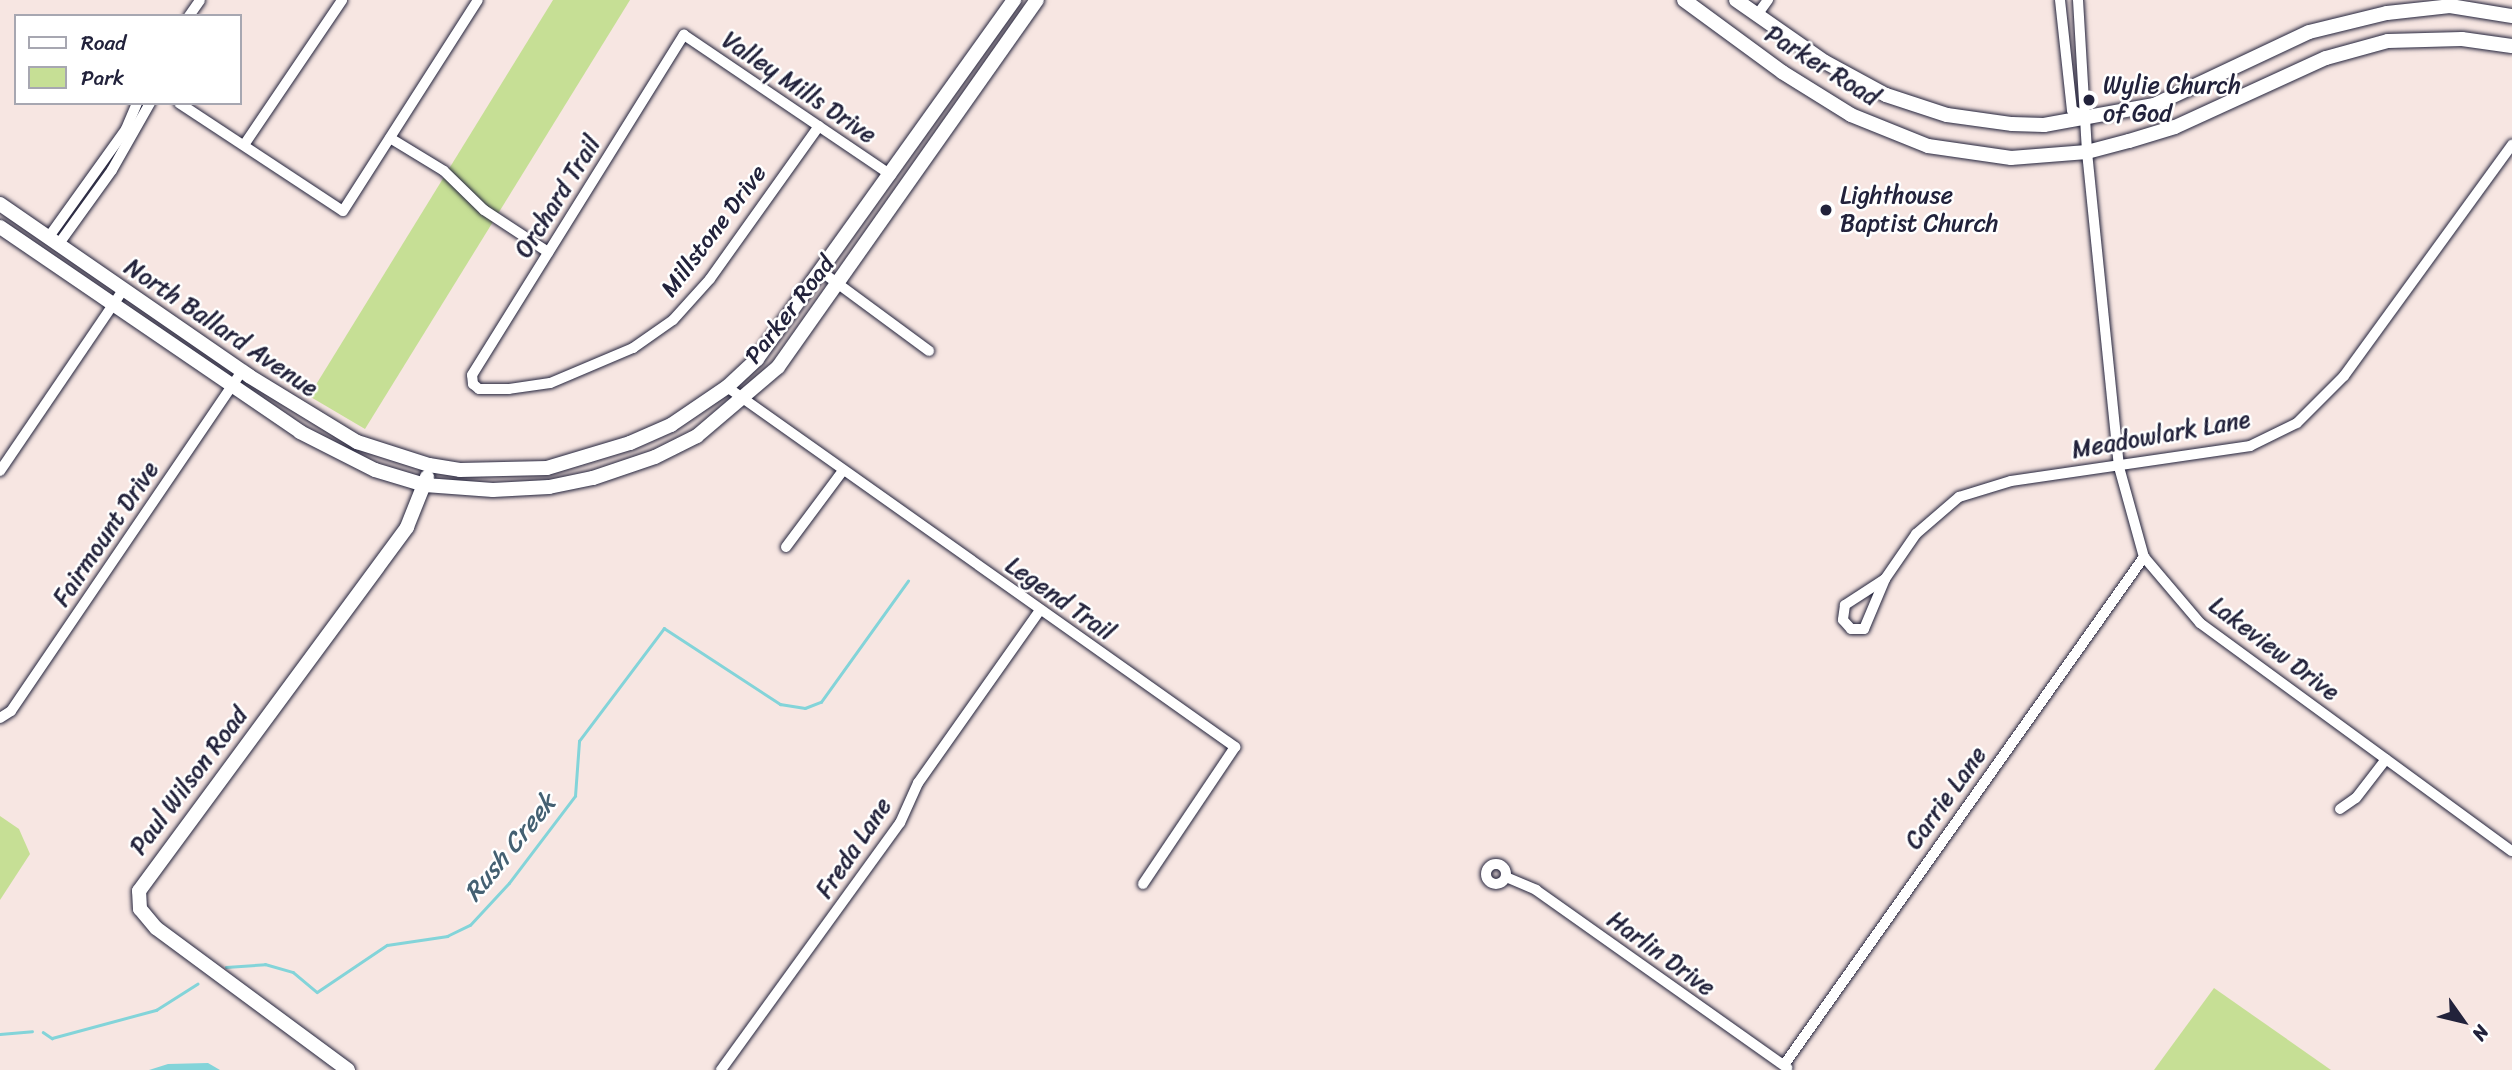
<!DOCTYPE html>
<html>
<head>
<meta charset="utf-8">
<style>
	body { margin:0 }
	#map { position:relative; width:2512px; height:1070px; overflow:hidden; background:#f7e6e2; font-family:Sriracha,sans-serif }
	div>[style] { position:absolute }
	.green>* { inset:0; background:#c6df95 }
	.water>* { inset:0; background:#83d4d9 }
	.stream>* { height:2.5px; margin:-1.25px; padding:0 1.25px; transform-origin:1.25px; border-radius:1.25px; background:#83d4d9 }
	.roads { filter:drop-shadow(0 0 2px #22223b) drop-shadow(0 0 2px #22223b) }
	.street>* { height:10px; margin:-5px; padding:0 5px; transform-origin:5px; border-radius:5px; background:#fff }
	.street>.ring { margin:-5px; padding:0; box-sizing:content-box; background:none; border:10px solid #fff; border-radius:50% }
	.secondary>* { height:14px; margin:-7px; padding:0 7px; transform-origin:7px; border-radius:7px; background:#fff }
	.dots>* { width:19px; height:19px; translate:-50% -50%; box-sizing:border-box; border:4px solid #fff; border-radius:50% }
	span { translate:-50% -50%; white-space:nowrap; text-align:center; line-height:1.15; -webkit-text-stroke:5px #fff; paint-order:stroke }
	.street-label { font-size:24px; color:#22223b }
	.poi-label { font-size:24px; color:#22223b }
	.left { translate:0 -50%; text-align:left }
	.water-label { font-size:26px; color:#446072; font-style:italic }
	.legend { position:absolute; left:14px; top:14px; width:228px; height:91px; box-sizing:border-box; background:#fff; border:2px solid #a7a7b1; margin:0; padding:9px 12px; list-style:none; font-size:21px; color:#22223b }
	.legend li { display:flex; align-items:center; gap:14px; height:35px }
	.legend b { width:35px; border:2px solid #a7a7b1 }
	.north { position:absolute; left:2428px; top:986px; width:70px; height:70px; -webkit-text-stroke:5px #fff; paint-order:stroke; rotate:124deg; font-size:19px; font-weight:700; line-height:28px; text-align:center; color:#22223b }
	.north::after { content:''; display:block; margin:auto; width:24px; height:32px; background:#22223b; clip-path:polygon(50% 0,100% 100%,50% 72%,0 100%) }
</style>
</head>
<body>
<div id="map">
	<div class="green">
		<i style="clip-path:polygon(553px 0,630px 0,365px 429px,309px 396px)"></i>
		<i style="clip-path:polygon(0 816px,19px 829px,30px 854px,0 900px)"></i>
		<i style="clip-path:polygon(2214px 988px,2331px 1070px,2154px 1070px)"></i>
	</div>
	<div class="water">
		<i style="clip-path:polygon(208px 1063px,220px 1070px,149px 1070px,168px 1064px)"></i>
	</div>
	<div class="stream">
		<i style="left:226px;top:967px;width:39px;rotate:-4deg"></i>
		<i style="left:265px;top:964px;width:29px;rotate:16deg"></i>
		<i style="left:293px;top:972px;width:31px;rotate:40deg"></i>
		<i style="left:317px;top:992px;width:84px;rotate:-33.9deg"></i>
		<i style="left:387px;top:945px;width:61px;rotate:-8.5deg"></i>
		<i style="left:447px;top:936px;width:25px;rotate:-26deg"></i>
		<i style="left:470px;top:925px;width:57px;rotate:-47.1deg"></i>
		<i style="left:509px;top:883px;width:109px;rotate:-52.8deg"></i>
		<i style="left:575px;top:796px;width:55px;rotate:-85.8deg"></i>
		<i style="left:579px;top:741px;width:141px;rotate:-53deg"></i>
		<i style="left:664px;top:628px;width:139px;rotate:33.2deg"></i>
		<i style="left:780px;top:704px;width:25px;rotate:9deg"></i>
		<i style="left:805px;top:708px;width:17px;rotate:-21deg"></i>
		<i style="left:821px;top:702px;width:149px;rotate:-54.3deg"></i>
		<i style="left:43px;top:1032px;width:11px;rotate:34deg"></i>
		<i style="left:52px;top:1038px;width:108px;rotate:-15.1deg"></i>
		<i style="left:156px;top:1010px;width:49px;rotate:-32.4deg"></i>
		<i style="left:0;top:1034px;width:32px;rotate:-5deg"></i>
	</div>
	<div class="roads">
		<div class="street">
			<i style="left:2060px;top:0;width:111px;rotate:83.8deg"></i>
			<i style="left:2072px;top:110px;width:17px;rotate:28deg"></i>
			<i style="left:2078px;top:0;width:152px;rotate:86.6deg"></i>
			<i style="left:2087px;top:152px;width:317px;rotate:84.2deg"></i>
			<i style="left:2119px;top:467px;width:93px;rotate:74.5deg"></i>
			<i style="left:2144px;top:557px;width:87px;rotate:49.7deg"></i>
			<i style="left:2200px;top:623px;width:386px;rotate:36.2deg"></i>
			<i style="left:1757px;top:15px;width:19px;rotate:-54deg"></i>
			<i style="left:189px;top:16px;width:19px;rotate:-55deg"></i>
			<i style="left:179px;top:103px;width:196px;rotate:33.4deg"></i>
			<i style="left:343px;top:211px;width:250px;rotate:-57.4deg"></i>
			<i style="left:819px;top:126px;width:188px;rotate:125.5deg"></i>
			<i style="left:710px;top:279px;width:55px;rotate:132.1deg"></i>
			<i style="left:673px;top:320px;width:49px;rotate:145deg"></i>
			<i style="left:633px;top:348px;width:90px;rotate:157.1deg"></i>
			<i style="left:550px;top:383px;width:41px;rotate:171.7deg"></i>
			<i style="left:509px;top:389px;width:30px;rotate:180deg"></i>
			<i style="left:479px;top:389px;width:8px;rotate:-140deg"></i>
			<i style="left:473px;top:384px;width:9px;rotate:-96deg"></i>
			<i style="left:472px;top:375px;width:401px;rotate:-58.1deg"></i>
			<i style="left:684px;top:35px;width:250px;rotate:34.1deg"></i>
			<i style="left:390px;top:138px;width:63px;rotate:31.4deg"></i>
			<i style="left:444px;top:171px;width:56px;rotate:44.3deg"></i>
			<i style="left:484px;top:210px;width:77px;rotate:33.3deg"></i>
			<i style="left:244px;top:145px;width:175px;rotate:-55.9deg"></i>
			<i style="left:48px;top:238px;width:134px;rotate:-54.4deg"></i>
			<i style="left:126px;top:129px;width:28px;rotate:-67deg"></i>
			<i style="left:58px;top:245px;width:92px;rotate:-54.2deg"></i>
			<i style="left:112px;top:170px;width:77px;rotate:-60.4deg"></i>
			<i style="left:822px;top:272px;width:133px;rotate:36.4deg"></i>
			<i style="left:727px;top:387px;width:623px;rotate:35.32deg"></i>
			<i style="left:1235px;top:747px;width:165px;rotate:123.9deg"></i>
			<i style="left:0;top:471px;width:219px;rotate:-55.8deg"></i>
			<i style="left:786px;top:547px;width:94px;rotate:-53.3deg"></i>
			<i style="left:1885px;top:579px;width:48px;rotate:147deg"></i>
			<i style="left:1845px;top:605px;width:15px;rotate:98deg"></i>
			<i style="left:1843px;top:620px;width:12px;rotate:48deg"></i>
			<i style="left:1851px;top:629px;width:13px"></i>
			<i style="left:1864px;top:629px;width:54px;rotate:-67.2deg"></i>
			<i style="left:1885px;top:579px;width:55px;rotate:-55.4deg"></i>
			<i style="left:1916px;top:534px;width:57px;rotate:-40.7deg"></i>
			<i style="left:1959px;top:497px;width:54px;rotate:-17.1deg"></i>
			<i style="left:2011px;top:481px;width:242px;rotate:-8.3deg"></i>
			<i style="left:2250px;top:446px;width:52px;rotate:-26.1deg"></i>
			<i style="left:2297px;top:423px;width:66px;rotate:-45deg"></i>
			<i style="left:2344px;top:376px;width:286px;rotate:-54deg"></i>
			<i style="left:0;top:718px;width:13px;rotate:-32deg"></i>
			<i style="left:11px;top:711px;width:411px;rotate:-55.8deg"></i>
			<i style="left:2340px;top:809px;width:19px;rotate:-35deg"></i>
			<i style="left:2356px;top:798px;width:49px;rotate:-52.4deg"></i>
			<i class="ring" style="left:1486px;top:864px;width:10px;height:10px"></i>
			<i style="left:1506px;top:877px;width:33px;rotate:23deg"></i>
			<i style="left:1536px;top:890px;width:308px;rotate:35.3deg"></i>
			<i style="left:1784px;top:1065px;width:623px;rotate:-54.68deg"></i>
			<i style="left:721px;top:1070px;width:305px;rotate:-54.1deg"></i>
			<i style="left:900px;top:823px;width:44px;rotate:-65.8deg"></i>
			<i style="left:918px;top:783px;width:212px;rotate:-54.8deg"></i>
		</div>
		<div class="secondary">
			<i style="left:1684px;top:0;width:122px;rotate:36.3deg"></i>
			<i style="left:1782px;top:72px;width:81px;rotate:31.9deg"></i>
			<i style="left:1851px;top:115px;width:83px;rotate:21.9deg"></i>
			<i style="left:1928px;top:146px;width:84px;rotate:8.2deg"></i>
			<i style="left:2011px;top:158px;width:76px;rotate:-4.5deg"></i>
			<i style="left:2087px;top:152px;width:43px;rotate:-14.7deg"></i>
			<i style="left:2129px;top:141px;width:48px;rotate:-16.9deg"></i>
			<i style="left:2175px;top:127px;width:166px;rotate:-24.6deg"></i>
			<i style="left:2326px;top:58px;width:64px;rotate:-15.3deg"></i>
			<i style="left:2388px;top:41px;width:74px;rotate:-1.5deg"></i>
			<i style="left:2462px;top:39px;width:50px;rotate:8deg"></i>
			<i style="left:1736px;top:0;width:108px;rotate:34.9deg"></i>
			<i style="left:1825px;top:62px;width:69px;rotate:28.4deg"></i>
			<i style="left:1886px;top:95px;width:64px;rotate:18.2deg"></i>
			<i style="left:1947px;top:115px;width:66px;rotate:7.9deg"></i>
			<i style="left:2012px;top:124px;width:32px;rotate:2deg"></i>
			<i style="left:2044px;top:125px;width:112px;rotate:-10.3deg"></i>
			<i style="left:2154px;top:105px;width:171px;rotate:-25.2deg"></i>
			<i style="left:2309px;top:32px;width:80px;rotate:-13.7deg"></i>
			<i style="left:2387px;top:13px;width:63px;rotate:-6.3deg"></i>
			<i style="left:2450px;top:6px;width:63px;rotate:9.2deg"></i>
			<i style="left:0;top:204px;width:303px;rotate:34.6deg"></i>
			<i style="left:249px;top:376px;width:127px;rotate:31.4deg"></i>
			<i style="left:357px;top:442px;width:76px;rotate:17.7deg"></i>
			<i style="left:429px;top:465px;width:31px;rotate:9deg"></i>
			<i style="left:460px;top:470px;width:87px;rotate:-1.3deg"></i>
			<i style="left:547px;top:468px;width:87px;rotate:-16.8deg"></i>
			<i style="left:630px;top:443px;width:45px;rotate:-23.7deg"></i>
			<i style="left:671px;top:425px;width:68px;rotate:-34.2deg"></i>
			<i style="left:727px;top:387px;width:41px;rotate:-43deg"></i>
			<i style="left:757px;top:359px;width:442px;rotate:-54.4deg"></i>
			<i style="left:0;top:227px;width:363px;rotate:34.3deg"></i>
			<i style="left:300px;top:432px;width:84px;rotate:26.9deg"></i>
			<i style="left:375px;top:470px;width:52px;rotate:16.7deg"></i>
			<i style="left:425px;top:485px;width:68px;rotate:4.2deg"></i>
			<i style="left:493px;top:490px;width:56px;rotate:-3.1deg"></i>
			<i style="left:549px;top:487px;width:45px;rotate:-11.6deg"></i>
			<i style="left:593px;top:478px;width:65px;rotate:-18.7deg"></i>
			<i style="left:655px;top:457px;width:47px;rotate:-26.6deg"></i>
			<i style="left:697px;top:436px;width:106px;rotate:-40.4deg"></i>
			<i style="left:778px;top:367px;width:449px;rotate:-54.8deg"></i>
			<i style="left:348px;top:1070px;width:239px;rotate:-143.5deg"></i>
			<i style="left:156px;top:928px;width:25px;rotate:-130deg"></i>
			<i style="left:140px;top:909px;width:18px;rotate:-93deg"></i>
			<i style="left:139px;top:891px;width:452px;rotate:-53.6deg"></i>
			<i style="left:407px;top:527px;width:54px;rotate:-68.2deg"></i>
		</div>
	</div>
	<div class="dots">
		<i style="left:2089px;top:100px;background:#22223b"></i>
		<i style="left:1826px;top:210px;background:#22223b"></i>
	</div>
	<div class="street-label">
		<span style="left:1822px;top:66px;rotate:32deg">Parker Road</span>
		<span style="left:799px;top:88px;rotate:34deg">Valley Mills Drive</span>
		<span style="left:558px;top:197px;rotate:-58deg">Orchard Trail</span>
		<span style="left:714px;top:231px;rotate:-53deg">Millstone Drive</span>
		<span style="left:790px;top:310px;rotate:-52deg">Parker Road</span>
		<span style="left:221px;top:328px;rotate:34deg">North Ballard Avenue</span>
		<span style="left:2161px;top:435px;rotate:-10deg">Meadowlark Lane</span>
		<span style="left:106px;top:534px;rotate:-56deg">Fairmount Drive</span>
		<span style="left:1060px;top:599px;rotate:35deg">Legend Trail</span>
		<span style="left:2274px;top:649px;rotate:37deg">Lakeview Drive</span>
		<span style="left:189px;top:781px;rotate:-53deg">Paul Wilson Road</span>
		<span style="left:1946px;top:798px;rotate:-54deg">Carrie Lane</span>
		<span style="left:854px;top:848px;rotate:-56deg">Freda Lane</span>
		<span style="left:1661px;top:954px;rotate:36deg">Harlin Drive</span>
	</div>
	<div class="poi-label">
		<span class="left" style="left:2103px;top:100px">Wylie Church<br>of God</span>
		<span class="left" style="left:1840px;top:210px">Lighthouse<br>Baptist Church</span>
	</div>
	<div class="water-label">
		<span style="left:510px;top:848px;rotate:-51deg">Rush Creek</span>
	</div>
	<ul class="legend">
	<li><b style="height:9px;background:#fff"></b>Road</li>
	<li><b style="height:19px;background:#c6df95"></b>Park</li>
	</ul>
	<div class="north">N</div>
</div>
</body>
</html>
